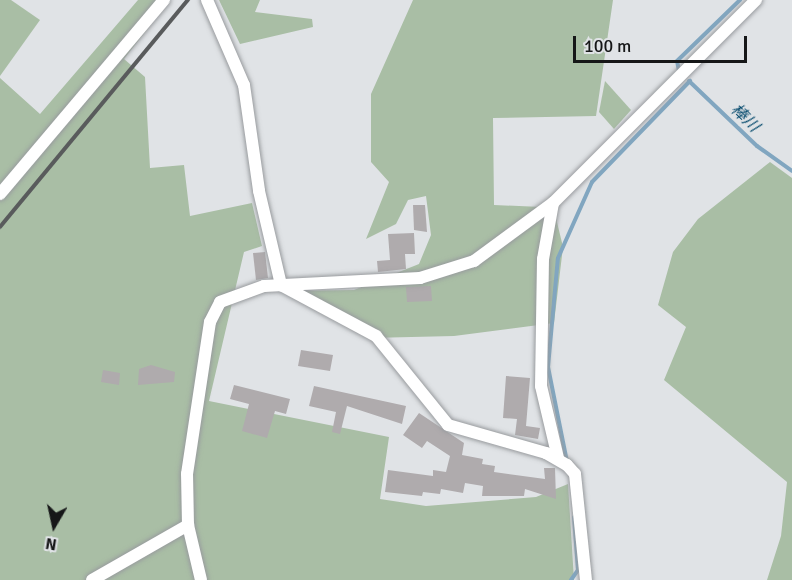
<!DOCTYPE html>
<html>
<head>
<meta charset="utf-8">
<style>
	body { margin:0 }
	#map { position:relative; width:792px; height:580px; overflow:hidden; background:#e0e3e6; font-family:Signika,"Noto Sans JP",sans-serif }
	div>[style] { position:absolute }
	.green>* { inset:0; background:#a9bea5 }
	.stream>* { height:4px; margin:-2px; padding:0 2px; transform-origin:2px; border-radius:2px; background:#81a6c0 }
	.building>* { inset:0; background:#afabad }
	.roads { filter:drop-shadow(0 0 2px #989b9e) drop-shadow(0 0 2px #989b9e) }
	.minor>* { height:12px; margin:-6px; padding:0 6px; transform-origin:6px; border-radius:6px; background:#fff }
	.rail>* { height:4px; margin:-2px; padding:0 2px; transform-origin:2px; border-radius:2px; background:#595b5c }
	span { translate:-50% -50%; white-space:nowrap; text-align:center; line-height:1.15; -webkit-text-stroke:5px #e0e3e6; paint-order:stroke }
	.water-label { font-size:16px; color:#00476b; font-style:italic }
	.north { position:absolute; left:24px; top:496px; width:60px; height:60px; -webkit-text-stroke:4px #e0e3e6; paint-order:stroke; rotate:189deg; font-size:16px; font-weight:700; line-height:24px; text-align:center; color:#161718 }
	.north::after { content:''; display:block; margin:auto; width:21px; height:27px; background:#161718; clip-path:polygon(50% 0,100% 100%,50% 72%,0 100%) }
	.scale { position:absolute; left:573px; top:36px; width:174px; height:27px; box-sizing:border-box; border:3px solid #161718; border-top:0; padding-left:8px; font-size:18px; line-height:21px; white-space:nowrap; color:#161718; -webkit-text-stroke:4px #e0e3e6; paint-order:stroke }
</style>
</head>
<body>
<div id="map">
	<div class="green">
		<i style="clip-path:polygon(0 0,11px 0,40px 20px,0 76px)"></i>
		<i style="clip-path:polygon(138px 0,170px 0,124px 59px,145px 77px,150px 168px,184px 165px,190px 216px,252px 203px,262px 246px,244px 252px,209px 401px,389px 437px,380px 499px,426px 506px,536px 497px,568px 484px,574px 580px,0 580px,0 78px,40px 114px)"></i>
		<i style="clip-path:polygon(219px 0,260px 0,255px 12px,312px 19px,313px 27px,240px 44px)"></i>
		<i style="clip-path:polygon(413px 0,613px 0,596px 116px,493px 118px,494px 205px,541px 207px,556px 218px,563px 247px,554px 323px,454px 336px,369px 338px,281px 291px,354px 290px,419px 264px,431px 235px,426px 196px,408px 200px,396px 224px,366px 239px,389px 182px,371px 162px,371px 94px)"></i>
		<i style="clip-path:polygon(605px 81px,631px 110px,614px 129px,599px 112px)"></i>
		<i style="clip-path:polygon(770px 162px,792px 178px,792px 580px,767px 580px,781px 536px,787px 482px,664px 380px,686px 327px,658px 305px,673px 252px,698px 219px)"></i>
	</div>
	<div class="stream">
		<i style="left:679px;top:71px;width:10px;rotate:-101deg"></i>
		<i style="left:677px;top:61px;width:88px;rotate:-44.1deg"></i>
		<i style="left:689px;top:81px;width:94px;rotate:43.7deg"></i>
		<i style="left:757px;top:146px;width:43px;rotate:35.5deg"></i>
		<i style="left:567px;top:462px;width:97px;rotate:-101.3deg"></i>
		<i style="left:548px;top:367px;width:109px;rotate:-84.8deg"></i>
		<i style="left:558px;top:258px;width:83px;rotate:-65.9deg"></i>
		<i style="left:592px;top:182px;width:141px;rotate:-45.9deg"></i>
		<i style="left:571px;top:580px;width:12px;rotate:-55deg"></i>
		<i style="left:578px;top:570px;width:53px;rotate:-94.3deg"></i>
	</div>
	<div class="building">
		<i style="clip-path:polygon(413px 205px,425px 205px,427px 232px,414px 230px)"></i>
		<i style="clip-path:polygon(414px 233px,415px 254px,405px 254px,406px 269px,378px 272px,377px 261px,390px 260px,388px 234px)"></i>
		<i style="clip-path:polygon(265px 252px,268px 278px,256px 280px,253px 253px)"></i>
		<i style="clip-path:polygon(431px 286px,432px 301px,407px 302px,406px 287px)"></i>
		<i style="clip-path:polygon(301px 350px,333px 355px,330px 371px,298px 366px)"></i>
		<i style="clip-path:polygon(151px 365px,175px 372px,174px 382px,138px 385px,139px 369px)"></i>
		<i style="clip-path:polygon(103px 370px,120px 373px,119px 385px,101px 382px)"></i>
		<i style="clip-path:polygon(506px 376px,530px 378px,526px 426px,540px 428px,538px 439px,515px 435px,517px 419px,503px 418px)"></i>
		<i style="clip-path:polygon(234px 385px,290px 399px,286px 414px,275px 411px,267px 438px,242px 431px,249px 404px,230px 399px)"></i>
		<i style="clip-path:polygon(314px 386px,406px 406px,402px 424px,347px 406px,340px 434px,332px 432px,336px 412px,309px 406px)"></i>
		<i style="clip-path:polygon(419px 413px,464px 443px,462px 455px,483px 459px,482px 464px,495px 466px,494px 472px,545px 479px,544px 468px,555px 468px,556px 499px,525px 489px,524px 496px,482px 496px,483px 486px,465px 483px,463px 493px,441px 489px,440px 494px,423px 492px,422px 496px,385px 492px,388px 470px,433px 476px,433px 470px,446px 472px,450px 456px,427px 441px,422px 448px,403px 435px)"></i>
	</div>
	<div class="roads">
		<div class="minor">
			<i style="left:207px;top:0;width:93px;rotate:66.5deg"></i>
			<i style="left:244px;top:85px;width:107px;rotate:81.9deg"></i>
			<i style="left:259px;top:191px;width:97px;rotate:76.8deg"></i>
			<i style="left:281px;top:285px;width:108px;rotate:28.2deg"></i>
			<i style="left:376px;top:336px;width:114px;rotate:51deg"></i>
			<i style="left:448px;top:425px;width:102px;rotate:15.9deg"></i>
			<i style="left:546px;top:453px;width:24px;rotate:30deg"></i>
			<i style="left:567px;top:465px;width:12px;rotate:48deg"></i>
			<i style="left:575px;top:474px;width:107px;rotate:84.1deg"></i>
			<i style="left:0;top:194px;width:254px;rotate:-49.8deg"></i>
			<i style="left:553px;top:203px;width:57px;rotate:100.1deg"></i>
			<i style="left:543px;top:259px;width:127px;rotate:90.9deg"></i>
			<i style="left:541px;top:386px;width:74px;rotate:76.7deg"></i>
			<i style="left:92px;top:580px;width:111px;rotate:-29.8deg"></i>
			<i style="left:201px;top:580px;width:57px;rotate:-103.3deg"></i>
			<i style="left:188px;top:525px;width:51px;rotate:-91.1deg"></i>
			<i style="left:187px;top:474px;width:154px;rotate:-81.4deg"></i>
			<i style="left:210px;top:322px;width:22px;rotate:-63deg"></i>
			<i style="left:220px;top:302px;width:47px;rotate:-20deg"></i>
			<i style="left:264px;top:286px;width:156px;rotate:-2.9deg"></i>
			<i style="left:420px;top:278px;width:57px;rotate:-17.5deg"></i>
			<i style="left:474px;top:261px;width:98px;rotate:-36.3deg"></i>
			<i style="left:553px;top:203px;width:287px;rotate:-45deg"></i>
		</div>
	</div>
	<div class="rail">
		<i style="left:0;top:227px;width:295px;rotate:-50.4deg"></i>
	</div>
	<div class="water-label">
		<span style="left:745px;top:118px;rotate:44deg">棒川</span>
	</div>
	<div class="north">N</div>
	<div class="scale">100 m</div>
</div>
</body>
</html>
